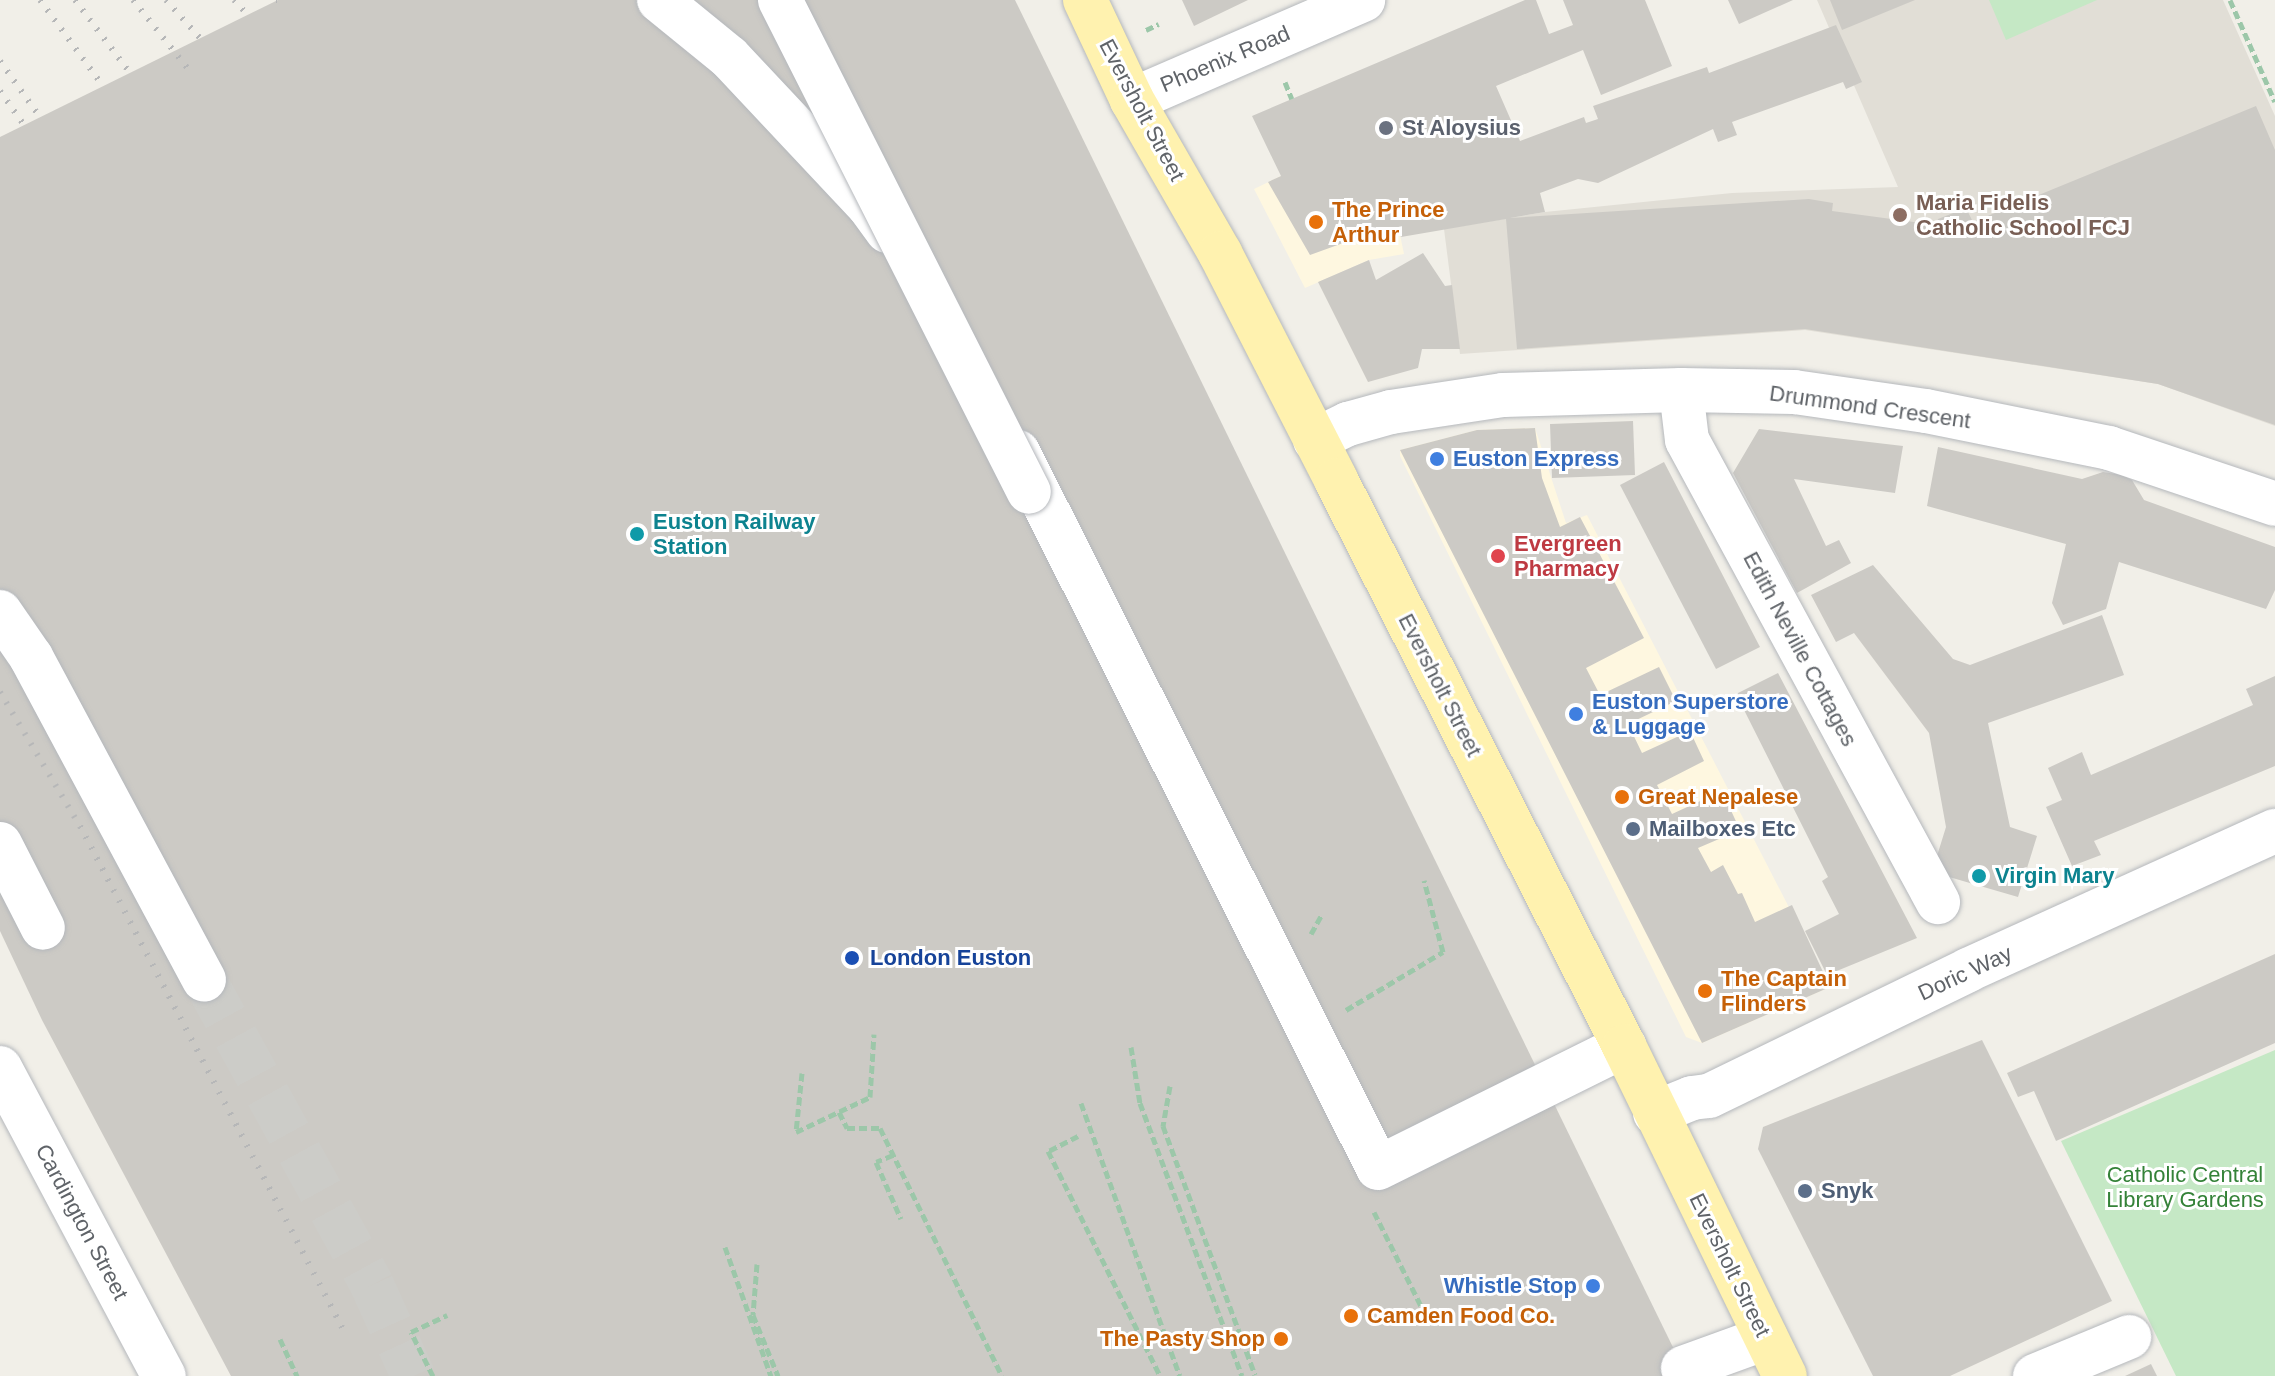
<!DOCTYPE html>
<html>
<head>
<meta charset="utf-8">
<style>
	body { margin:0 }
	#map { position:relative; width:2275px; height:1376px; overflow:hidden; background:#f1efe8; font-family:Helvetica,sans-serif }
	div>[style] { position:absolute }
	.commercial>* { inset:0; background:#fef7e0 }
	.education>* { inset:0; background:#e1ded6 }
	.green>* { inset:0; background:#c5e8c5 }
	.building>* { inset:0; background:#cccac5 }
	.minor-tunnel>* { height:44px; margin-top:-22px; transform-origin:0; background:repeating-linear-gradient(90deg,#ccccc8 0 44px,transparent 0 66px) }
	.path>* { height:5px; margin-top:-2.5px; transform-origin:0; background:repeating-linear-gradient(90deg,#9cc7a9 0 8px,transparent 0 12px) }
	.roads { filter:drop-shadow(0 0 2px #b5b8bc) drop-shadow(0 0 2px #b5b8bc) }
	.minor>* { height:44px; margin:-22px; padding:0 22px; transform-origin:22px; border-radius:22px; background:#fff }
	.major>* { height:44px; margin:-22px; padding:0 22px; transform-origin:22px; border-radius:22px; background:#fff2af }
	.rail>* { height:6px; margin-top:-3px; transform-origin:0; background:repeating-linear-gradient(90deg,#b6b7b8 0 2px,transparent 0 12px) }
	.bridges { filter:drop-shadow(0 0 2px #b5b8bc) drop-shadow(0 0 2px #b5b8bc) }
	.minor-bridge>* { height:44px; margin:-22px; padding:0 22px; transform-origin:22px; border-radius:22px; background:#fff }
	.dots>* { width:22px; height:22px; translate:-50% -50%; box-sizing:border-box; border:4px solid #fff; border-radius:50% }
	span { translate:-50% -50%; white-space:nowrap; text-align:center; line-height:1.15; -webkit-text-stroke:6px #fff; paint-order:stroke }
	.street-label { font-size:22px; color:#5f6368 }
	.worship-label { font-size:22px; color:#5b616d; font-weight:700 }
	.left { translate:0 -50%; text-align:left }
	.education-label { font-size:22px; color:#785e54; font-weight:700 }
	.food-label { font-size:22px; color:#c56008; font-weight:700 }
	.right { translate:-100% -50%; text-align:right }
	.shop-label { font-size:22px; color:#366cbe; font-weight:700 }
	.culture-label { font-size:22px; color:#0d838f; font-weight:700 }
	.health-label { font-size:22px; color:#be3a42; font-weight:700 }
	.service-label { font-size:22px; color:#4e5e75; font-weight:700 }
	.transit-label { font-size:22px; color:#164399; font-weight:700 }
	.park-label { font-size:22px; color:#348238 }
</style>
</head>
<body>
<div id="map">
	<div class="commercial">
		<i style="clip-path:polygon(1303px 165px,1399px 230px,1404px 254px,1369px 260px,1305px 288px,1254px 189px)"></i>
		<i style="clip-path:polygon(1535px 428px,1566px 523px,1587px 515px,1830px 987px,1702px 1043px,1686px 1037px,1400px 456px,1400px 450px,1477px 430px)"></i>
	</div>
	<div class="education">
		<i style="clip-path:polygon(1817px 0,2223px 0,2275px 116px,2275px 426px,2158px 384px,1805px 330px,1460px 354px,1444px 229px,1545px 212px,1732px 193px,1898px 187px)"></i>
	</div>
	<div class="green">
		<i style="clip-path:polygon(1989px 0,2097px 0,2006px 40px)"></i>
		<i style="clip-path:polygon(2275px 1050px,2275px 1376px,2176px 1376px,2061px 1141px)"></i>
	</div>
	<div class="building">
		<i style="clip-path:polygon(278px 0,1015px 0,1687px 1376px,231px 1376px,42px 1020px,0 931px,0 137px)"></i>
		<i style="clip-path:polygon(1182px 0,1248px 0,1194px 26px)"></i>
		<i style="clip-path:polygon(1525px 0,1536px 0,1549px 34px,1573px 25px,1563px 0,1645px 0,1672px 66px,1601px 95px,1583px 50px,1496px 86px,1520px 141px,1584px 117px,1586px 123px,1598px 119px,1593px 106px,1707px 67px,1709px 73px,1836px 25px,1862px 82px,1846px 89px,1843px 82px,1732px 122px,1737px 135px,1718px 142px,1713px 129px,1598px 183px,1578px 179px,1540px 193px,1545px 212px,1510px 218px,1809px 199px,1833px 203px,1832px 211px,1936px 225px,1938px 219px,1966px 208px,1973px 222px,2256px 106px,2275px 150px,2275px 425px,2158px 384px,1805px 329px,1517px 349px,1506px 219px,1401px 237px,1399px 230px,1368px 234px,1310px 255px,1268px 182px,1281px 176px,1252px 116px)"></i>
		<i style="clip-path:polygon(1728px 0,1793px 0,1739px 24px)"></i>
		<i style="clip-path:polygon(1830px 0,1915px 0,1842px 30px)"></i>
		<i style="clip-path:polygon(1423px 253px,1445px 286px,1452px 285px,1460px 349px,1422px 349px,1418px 368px,1368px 382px,1318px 282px,1369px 260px,1376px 280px)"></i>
		<i style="clip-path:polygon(1633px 421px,1635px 475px,1552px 478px,1550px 424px)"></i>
		<i style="clip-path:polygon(1535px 428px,1542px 478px,1560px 527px,1580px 517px,1644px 638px,1586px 668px,1600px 695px,1659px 667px,1676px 701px,1628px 724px,1642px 753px,1690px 731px,1704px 761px,1657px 785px,1672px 814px,1722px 791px,1740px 830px,1698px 848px,1711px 872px,1723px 865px,1738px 894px,1742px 893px,1755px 922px,1792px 905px,1830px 987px,1702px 1043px,1400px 450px,1477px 430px)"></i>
		<i style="clip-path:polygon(1759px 429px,1903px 446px,1895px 493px,1794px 479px,1826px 546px,1839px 540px,1851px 563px,1797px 593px,1733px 473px)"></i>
		<i style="clip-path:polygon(1938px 447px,2082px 479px,2103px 472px,2122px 475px,2132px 480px,2144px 500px,2275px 547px,2275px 590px,2266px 609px,2119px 562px,2106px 609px,2063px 625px,2052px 603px,2066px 544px,1927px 506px)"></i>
		<i style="clip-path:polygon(1664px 462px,1760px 647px,1716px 669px,1620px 485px)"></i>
		<i style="clip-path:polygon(1873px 565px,1953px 659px,1970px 665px,2102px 615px,2124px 675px,1988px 723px,2010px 827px,2037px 836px,2018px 897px,1932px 872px,1946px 827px,1929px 733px,1854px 633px,1836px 642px,1811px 595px)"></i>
		<i style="clip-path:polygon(1778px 673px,1917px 938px,1827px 975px,1805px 931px,1839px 914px,1822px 881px,1828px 877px,1736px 694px)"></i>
		<i style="clip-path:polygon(2275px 676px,2275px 766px,2094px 841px,2101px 855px,2072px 866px,2046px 807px,2062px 800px,2048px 768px,2082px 752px,2091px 775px,2253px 705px,2246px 689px)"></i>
		<i style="clip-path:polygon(2275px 954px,2275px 1043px,2056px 1141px,2034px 1091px,2018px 1097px,2007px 1073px)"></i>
		<i style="clip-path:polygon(1982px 1040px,2112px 1301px,1950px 1376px,1873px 1376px,1758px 1149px,1763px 1127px)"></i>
		<i style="clip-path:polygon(2151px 1364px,2157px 1376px,2125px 1376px)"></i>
	</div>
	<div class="minor-tunnel">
		<i style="left:204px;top:979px;width:349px;rotate:61.2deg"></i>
		<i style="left:372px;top:1285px;width:100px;rotate:65.7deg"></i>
	</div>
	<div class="path">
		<i style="left:2230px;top:0;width:111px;rotate:66.2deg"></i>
		<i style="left:1146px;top:30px;width:14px;rotate:-25deg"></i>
		<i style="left:1285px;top:82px;width:18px;rotate:68deg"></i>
		<i style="left:1311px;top:934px;width:23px;rotate:-61deg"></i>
		<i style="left:1346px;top:1010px;width:113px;rotate:-30.9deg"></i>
		<i style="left:1443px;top:952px;width:74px;rotate:-104.8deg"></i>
		<i style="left:1131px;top:1047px;width:57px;rotate:80.9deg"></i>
		<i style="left:1140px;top:1103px;width:291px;rotate:69.5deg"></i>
		<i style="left:802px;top:1073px;width:59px;rotate:95.8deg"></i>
		<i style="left:796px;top:1132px;width:82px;rotate:-25.3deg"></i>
		<i style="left:870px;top:1097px;width:63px;rotate:-86.4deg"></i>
		<i style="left:1170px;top:1086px;width:41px;rotate:99.9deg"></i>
		<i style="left:1163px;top:1126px;width:265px;rotate:69.7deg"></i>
		<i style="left:1081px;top:1103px;width:290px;rotate:70.1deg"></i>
		<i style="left:839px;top:1112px;width:18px;rotate:63deg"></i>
		<i style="left:847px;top:1128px;width:33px"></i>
		<i style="left:880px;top:1128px;width:276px;rotate:63.8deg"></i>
		<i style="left:1078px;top:1136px;width:34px;rotate:153deg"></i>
		<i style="left:1048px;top:1151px;width:251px;rotate:63.5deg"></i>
		<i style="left:893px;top:1155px;width:18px;rotate:158deg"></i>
		<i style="left:876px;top:1162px;width:62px;rotate:66.3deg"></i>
		<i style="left:1374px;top:1212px;width:105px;rotate:63.4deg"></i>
		<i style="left:725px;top:1247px;width:137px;rotate:70.4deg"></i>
		<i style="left:757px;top:1264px;width:51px;rotate:94.5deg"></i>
		<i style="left:753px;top:1315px;width:66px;rotate:67.7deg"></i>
		<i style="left:280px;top:1339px;width:41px;rotate:65.3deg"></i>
		<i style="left:433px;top:1376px;width:49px;rotate:-116.6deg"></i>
		<i style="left:411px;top:1332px;width:40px;rotate:-25deg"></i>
	</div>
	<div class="roads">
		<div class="minor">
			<i style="left:659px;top:0;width:90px;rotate:39.2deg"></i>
			<i style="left:729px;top:57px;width:204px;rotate:46.8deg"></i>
			<i style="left:869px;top:206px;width:31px;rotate:54deg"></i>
			<i style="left:1132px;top:100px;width:252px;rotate:-23.4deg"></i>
			<i style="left:1681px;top:390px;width:50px;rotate:83.2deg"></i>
			<i style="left:1687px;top:440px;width:526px;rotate:61.49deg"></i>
			<i style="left:1315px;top:440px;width:37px;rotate:-26deg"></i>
			<i style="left:1348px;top:424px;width:45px;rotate:-15.6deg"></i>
			<i style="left:1391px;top:412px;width:113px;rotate:-8.6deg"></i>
			<i style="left:1503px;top:395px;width:178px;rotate:-1.6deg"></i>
			<i style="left:1681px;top:390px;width:113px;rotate:1deg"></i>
			<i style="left:1794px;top:392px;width:133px;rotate:8.2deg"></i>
			<i style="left:1926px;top:411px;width:187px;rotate:11.4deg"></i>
			<i style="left:2109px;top:448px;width:175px;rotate:18.6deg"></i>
			<i style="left:1018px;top:452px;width:801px;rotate:63.31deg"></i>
			<i style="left:1378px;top:1168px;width:275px;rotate:-26.4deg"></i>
			<i style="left:0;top:612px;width:55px;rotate:55.4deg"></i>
			<i style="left:31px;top:657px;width:366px;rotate:61.8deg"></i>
			<i style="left:0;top:844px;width:94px;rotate:62.9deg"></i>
			<i style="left:0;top:1068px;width:349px;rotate:62deg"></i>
			<i style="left:1655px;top:1113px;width:40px;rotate:-22deg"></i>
			<i style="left:1692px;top:1098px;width:17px;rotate:-7deg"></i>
			<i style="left:1709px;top:1096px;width:288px;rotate:-25.9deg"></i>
			<i style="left:1968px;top:970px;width:337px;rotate:-24.4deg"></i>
			<i style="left:1683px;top:1368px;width:88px;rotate:-19.9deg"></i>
			<i style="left:2035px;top:1376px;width:102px;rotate:-22.5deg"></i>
		</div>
		<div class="major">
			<i style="left:1085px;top:0;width:110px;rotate:64.8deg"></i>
			<i style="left:1132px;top:100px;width:177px;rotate:60.1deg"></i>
			<i style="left:1220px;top:253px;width:255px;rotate:62.9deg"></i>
			<i style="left:1336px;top:480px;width:635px;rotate:63.03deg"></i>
			<i style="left:1624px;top:1046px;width:367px;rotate:64deg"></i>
		</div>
	</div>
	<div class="rail">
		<i style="left:40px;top:0;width:107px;rotate:53.8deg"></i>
		<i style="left:75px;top:0;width:91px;rotate:53deg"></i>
		<i style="left:133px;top:0;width:95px;rotate:51.4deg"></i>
		<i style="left:166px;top:0;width:51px;rotate:48.2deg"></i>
		<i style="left:234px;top:0;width:21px;rotate:47deg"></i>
		<i style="left:276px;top:0;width:1px"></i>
		<i style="left:0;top:61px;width:69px;rotate:54.5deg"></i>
		<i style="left:0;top:91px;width:42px;rotate:54.8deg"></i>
		<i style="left:0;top:692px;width:156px;rotate:59.2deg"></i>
		<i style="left:80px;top:826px;width:568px;rotate:62.4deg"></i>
	</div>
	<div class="bridges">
		<div class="minor-bridge">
			<i style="left:780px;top:0;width:551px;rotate:63.16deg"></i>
		</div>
	</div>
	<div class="dots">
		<i style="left:1386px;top:128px;background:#6b7280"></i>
		<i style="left:1900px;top:215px;background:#8d6e63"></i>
		<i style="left:1316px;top:222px;background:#e8710a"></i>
		<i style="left:1437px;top:459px;background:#3f7fe0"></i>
		<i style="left:637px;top:534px;background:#0f9aa8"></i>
		<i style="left:1498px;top:556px;background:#e0444e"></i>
		<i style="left:1576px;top:714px;background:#3f7fe0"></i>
		<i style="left:1622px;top:797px;background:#e8710a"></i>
		<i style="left:1633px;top:829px;background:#5c6f8a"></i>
		<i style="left:1979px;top:876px;background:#0f9aa8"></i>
		<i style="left:852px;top:958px;background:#1a4fb4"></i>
		<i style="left:1705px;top:991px;background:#e8710a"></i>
		<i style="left:1805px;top:1191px;background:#5c6f8a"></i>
		<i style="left:1593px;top:1286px;background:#3f7fe0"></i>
		<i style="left:1351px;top:1316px;background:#e8710a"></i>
		<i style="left:1281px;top:1339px;background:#e8710a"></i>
	</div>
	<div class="street-label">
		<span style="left:1225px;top:59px;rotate:-23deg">Phoenix Road</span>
		<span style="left:1142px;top:110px;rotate:62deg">Eversholt Street</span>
		<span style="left:1870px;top:407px;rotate:8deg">Drummond Crescent</span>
		<span style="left:1800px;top:649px;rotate:62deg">Edith Neville Cottages</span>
		<span style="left:1440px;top:685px;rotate:63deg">Eversholt Street</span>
		<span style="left:1965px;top:973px;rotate:-25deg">Doric Way</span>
		<span style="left:82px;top:1222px;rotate:62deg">Cardington Street</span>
		<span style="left:1730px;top:1265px;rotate:64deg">Eversholt Street</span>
	</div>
	<div class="worship-label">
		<span class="left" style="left:1402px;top:128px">St Aloysius</span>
	</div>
	<div class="education-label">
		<span class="left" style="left:1916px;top:215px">Maria Fidelis<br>Catholic School FCJ</span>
	</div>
	<div class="food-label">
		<span class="left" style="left:1332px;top:222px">The Prince<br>Arthur</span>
		<span class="left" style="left:1638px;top:797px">Great Nepalese</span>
		<span class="left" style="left:1721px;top:991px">The Captain<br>Flinders</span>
		<span class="left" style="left:1367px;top:1316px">Camden Food Co.</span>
		<span class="right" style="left:1265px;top:1339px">The Pasty Shop</span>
	</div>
	<div class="shop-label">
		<span class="left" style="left:1453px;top:459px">Euston Express</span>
		<span class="left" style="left:1592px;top:714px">Euston Superstore<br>&amp; Luggage</span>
		<span class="right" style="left:1577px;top:1286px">Whistle Stop</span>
	</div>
	<div class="culture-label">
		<span class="left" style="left:653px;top:534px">Euston Railway<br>Station</span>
		<span class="left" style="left:1995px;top:876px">Virgin Mary</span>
	</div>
	<div class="health-label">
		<span class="left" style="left:1514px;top:556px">Evergreen<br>Pharmacy</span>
	</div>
	<div class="service-label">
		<span class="left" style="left:1649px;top:829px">Mailboxes Etc</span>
		<span class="left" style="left:1821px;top:1191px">Snyk</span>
	</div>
	<div class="transit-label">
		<span class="left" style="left:870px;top:958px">London Euston</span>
	</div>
	<div class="park-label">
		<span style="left:2185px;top:1187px">Catholic Central<br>Library Gardens</span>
	</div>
</div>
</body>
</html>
